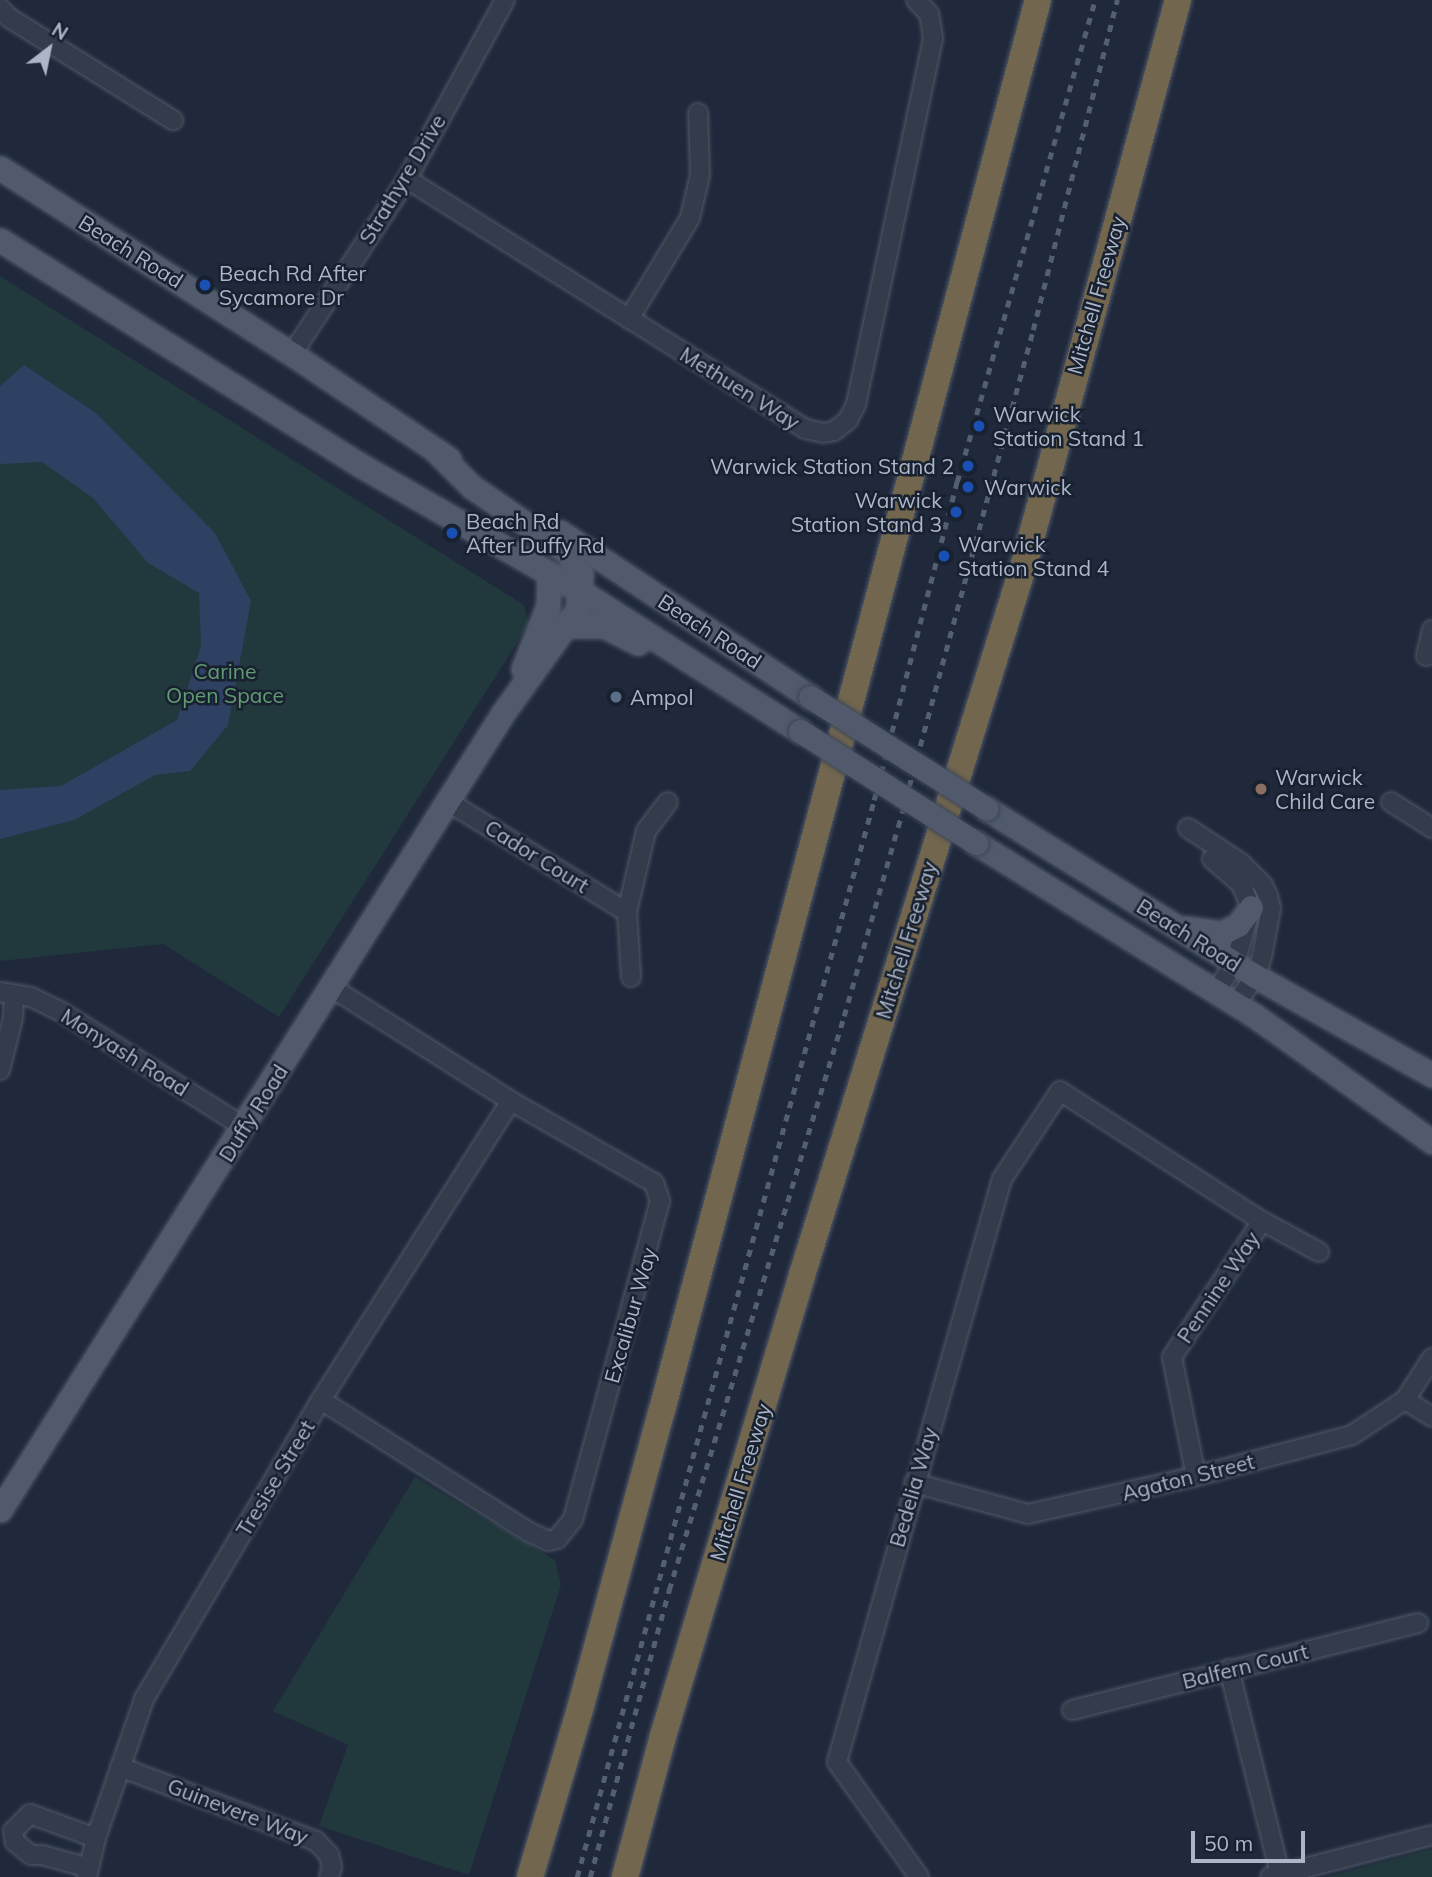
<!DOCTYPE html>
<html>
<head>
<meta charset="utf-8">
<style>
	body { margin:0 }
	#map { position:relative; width:1432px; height:1877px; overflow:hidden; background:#1f293b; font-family:Mulish,sans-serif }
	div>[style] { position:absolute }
	.green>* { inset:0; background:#21383c }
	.water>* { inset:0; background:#2f4162 }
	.roads { filter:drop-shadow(0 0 2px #505969) drop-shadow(0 0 2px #505969) }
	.minor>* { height:18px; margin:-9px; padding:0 9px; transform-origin:9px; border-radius:9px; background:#333c4b }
	.major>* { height:23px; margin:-11.5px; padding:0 11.5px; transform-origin:11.5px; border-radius:11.5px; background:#505a6c }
	.highway>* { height:26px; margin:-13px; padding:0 13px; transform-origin:13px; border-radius:13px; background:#72664f }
	.rail>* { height:4.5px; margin-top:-2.25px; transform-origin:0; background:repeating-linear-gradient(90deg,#545f73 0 7px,transparent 0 14px) }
	.bridges { filter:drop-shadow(0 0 2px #3c4555) drop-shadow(0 0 2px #3c4555) }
	.major-bridge>* { height:23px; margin:-11.5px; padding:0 11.5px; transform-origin:11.5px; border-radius:11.5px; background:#505a6c }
	.dots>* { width:19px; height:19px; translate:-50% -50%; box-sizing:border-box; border:4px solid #182130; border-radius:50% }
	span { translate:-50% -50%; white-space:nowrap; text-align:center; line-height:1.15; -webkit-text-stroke:5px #182130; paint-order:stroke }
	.street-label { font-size:21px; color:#adb6c8 }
	.poi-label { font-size:21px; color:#adb6c8 }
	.left { translate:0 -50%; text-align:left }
	.right { translate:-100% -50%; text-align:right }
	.park-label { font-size:21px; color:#629b72 }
	.north { position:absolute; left:14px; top:14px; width:70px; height:70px; -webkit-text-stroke:5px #182130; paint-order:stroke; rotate:32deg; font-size:19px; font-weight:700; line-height:28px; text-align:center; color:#adb6c8 }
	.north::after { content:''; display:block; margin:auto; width:24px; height:32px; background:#adb6c8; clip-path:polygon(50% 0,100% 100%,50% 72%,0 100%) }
	.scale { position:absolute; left:1191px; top:1831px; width:114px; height:32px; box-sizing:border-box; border:4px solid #adb6c8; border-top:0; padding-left:9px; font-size:21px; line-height:24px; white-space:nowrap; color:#adb6c8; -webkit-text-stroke:5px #182130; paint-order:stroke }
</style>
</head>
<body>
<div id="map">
	<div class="green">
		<i style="clip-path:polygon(0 276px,524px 605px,529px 624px,279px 1017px,163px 944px,0 961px)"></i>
		<i style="clip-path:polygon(415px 1477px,555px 1560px,561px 1585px,469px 1875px,319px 1826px,348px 1745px,273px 1711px)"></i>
		<i style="clip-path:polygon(1432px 1849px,1432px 1877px,1326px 1877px)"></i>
	</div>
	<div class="water">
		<i style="clip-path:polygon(24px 365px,96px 413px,215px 533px,251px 601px,228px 725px,190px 771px,155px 775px,74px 820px,0 839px,0 790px,61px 786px,177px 720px,201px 646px,199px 593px,148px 563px,93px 498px,42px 462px,0 464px,0 386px)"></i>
	</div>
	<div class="roads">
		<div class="minor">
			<i style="left:0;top:8px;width:12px;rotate:48deg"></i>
			<i style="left:8px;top:17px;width:195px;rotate:32deg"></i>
			<i style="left:407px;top:179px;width:471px;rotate:32.1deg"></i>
			<i style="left:806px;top:429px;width:17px;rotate:13deg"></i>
			<i style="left:823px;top:433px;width:11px;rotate:-10deg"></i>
			<i style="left:834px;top:431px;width:18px;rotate:-38deg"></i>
			<i style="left:848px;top:420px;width:18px;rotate:-63deg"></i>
			<i style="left:856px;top:404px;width:374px;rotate:-78.1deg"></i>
			<i style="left:933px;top:38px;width:24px;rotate:-99deg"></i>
			<i style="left:929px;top:14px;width:19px;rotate:-133deg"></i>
			<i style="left:629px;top:319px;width:118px;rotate:-58.9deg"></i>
			<i style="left:690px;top:218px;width:44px;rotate:-76.9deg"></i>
			<i style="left:700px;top:175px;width:62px;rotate:-91.8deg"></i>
			<i style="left:292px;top:354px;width:209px;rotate:-56.7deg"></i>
			<i style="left:407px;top:179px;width:204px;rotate:-61.3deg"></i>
			<i style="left:1426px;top:656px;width:27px;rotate:-77deg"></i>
			<i style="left:447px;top:801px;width:211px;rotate:31.7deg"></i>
			<i style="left:1391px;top:802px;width:49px;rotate:32.4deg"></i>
			<i style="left:1188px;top:828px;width:64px;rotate:33.4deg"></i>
			<i style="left:1241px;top:863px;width:31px;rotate:45deg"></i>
			<i style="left:1263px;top:885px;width:12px;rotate:66deg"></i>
			<i style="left:1268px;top:896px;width:12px;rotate:76deg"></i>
			<i style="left:1271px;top:908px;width:50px;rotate:100.4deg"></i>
			<i style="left:1262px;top:957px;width:20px;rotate:110deg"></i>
			<i style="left:1255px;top:976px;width:34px;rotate:124deg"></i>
			<i style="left:1212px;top:859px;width:38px;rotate:41deg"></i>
			<i style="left:1241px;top:884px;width:25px;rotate:67deg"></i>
			<i style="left:1251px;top:907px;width:58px;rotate:105.9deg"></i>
			<i style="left:1235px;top:963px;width:34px;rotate:124deg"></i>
			<i style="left:631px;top:977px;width:65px;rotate:-93.5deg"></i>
			<i style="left:627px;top:912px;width:83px;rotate:-76.8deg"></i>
			<i style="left:646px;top:831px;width:36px;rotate:-53deg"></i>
			<i style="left:0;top:992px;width:31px;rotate:9deg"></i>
			<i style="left:31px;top:997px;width:34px;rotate:26deg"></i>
			<i style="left:62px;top:1012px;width:215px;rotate:32.3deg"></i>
			<i style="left:0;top:1070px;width:54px;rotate:-76deg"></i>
			<i style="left:13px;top:1018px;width:24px;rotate:-88deg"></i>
			<i style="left:321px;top:1400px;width:246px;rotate:32.4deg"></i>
			<i style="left:529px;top:1532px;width:21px;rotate:25deg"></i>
			<i style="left:548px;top:1541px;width:9px;rotate:-13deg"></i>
			<i style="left:557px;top:1539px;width:26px;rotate:-51deg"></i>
			<i style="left:573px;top:1519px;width:330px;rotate:-74.7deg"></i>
			<i style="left:660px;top:1201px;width:19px;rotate:-108deg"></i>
			<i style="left:654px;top:1183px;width:165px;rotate:-150.2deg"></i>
			<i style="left:511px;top:1101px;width:212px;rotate:-147.7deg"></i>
			<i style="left:1405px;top:1400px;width:32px;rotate:32deg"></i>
			<i style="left:1196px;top:1476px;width:121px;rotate:-101.4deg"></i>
			<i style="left:1172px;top:1357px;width:163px;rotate:-56.5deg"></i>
			<i style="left:914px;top:1483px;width:118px;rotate:15.2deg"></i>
			<i style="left:1028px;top:1514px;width:172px;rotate:-12.7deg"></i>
			<i style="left:1196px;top:1476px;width:161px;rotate:-14.7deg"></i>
			<i style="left:1352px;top:1435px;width:64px;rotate:-33.4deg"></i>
			<i style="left:1405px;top:1400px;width:50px;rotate:-57.3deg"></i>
			<i style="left:1229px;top:1669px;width:211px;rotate:76deg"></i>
			<i style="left:1072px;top:1710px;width:357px;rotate:-14.1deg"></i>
			<i style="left:120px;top:1767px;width:210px;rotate:20.7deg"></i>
			<i style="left:316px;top:1841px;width:19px;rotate:47deg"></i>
			<i style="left:329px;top:1855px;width:12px;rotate:76deg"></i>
			<i style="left:332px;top:1867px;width:10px;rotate:107deg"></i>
			<i style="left:89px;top:1868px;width:49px;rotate:-164.5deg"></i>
			<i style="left:42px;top:1855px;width:11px;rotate:180deg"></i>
			<i style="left:31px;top:1855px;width:21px;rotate:-141deg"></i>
			<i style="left:15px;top:1842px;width:11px;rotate:-100deg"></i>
			<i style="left:13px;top:1831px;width:24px;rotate:-45deg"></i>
			<i style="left:30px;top:1814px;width:70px;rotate:20deg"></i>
			<i style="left:87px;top:1877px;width:40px;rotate:-77deg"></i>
			<i style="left:96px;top:1838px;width:147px;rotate:-70.9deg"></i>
			<i style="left:144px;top:1699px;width:347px;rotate:-59.4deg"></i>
			<i style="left:321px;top:1400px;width:354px;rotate:-57.6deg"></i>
			<i style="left:919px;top:1877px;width:141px;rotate:-125.5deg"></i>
			<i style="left:837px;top:1762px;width:606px;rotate:-74.2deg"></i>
			<i style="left:1002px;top:1179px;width:105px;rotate:-56.6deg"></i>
			<i style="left:1060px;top:1091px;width:240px;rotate:32.8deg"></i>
			<i style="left:1262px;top:1221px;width:65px;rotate:28.5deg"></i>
			<i style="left:1270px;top:1877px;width:167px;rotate:-14.5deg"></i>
		</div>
		<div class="major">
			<i style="left:0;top:168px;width:346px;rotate:32.5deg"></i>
			<i style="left:292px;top:354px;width:189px;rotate:33.8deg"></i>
			<i style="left:0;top:240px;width:425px;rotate:32deg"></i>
			<i style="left:360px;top:465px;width:254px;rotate:29.8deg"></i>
			<i style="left:580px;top:591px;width:261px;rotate:32.5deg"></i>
			<i style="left:560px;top:532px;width:300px;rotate:33.4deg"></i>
			<i style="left:566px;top:626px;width:38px"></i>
			<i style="left:604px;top:626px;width:38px;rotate:27deg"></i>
			<i style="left:523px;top:669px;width:68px;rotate:-68.4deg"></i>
			<i style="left:548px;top:606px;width:32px;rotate:-88deg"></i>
			<i style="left:987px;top:809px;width:316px;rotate:31.9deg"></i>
			<i style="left:1255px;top:976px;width:203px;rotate:29.2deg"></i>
			<i style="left:976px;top:843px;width:328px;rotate:31.8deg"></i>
			<i style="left:1255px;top:1016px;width:217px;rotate:35.4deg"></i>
			<i style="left:1185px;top:928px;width:37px;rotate:8deg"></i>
			<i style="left:1222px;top:933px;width:18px;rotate:-27deg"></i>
			<i style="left:1238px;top:925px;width:22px;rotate:-54deg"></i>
			<i style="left:0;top:1510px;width:942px;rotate:-57.74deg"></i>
			<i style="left:503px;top:713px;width:127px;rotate:-54.3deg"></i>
			<i style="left:577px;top:610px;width:35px;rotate:-83deg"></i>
			<i style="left:581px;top:575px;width:27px;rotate:-121deg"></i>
			<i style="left:567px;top:552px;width:115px;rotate:-145.6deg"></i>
			<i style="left:472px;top:487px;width:51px;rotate:-135deg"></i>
		</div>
		<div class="highway">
			<i style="left:530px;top:1877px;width:175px;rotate:-73.4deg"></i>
			<i style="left:580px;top:1709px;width:310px;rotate:-74.7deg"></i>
			<i style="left:662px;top:1410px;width:1459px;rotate:-75.07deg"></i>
			<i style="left:625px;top:1877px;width:146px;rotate:-74.9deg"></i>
			<i style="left:663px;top:1736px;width:481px;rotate:-73.2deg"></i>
			<i style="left:802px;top:1275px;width:745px;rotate:-72.66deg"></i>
			<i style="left:1024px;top:564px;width:585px;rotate:-74.73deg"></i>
		</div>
	</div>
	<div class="rail">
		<i style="left:577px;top:1877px;width:1117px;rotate:-74.58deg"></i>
		<i style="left:874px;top:800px;width:329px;rotate:-75.4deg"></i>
		<i style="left:957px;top:482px;width:501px;rotate:-74.02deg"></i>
		<i style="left:590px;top:1877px;width:298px;rotate:-74.6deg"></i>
		<i style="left:669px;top:1590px;width:600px;rotate:-73.04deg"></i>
		<i style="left:844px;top:1016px;width:197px;rotate:-74.1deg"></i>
		<i style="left:898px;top:827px;width:515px;rotate:-74.8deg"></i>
		<i style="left:1033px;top:330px;width:341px;rotate:-75.7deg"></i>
	</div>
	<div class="bridges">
		<div class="major-bridge">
			<i style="left:810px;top:697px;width:209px;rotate:32.3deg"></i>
			<i style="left:800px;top:731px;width:209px;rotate:32.5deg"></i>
		</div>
	</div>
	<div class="dots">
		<i style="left:205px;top:285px;background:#1a4fb4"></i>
		<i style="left:979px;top:426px;background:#1a4fb4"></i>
		<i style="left:968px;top:466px;background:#1a4fb4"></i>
		<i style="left:968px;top:487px;background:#1a4fb4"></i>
		<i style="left:956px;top:512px;background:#1a4fb4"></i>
		<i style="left:452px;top:533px;background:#1a4fb4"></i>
		<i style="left:944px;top:556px;background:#1a4fb4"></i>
		<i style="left:616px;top:697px;background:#5c6f8a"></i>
		<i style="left:1261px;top:789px;background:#8d6e63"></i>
	</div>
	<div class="street-label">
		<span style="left:402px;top:179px;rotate:-59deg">Strathyre Drive</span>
		<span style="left:131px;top:251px;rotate:32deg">Beach Road</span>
		<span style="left:1096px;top:295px;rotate:-74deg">Mitchell Freeway</span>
		<span style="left:740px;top:388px;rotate:32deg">Methuen Way</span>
		<span style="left:710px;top:631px;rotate:33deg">Beach Road</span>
		<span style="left:537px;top:856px;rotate:32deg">Cador Court</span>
		<span style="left:1189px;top:935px;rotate:32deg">Beach Road</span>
		<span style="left:906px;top:940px;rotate:-73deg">Mitchell Freeway</span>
		<span style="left:125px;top:1052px;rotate:32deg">Monyash Road</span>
		<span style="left:253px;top:1113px;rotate:-58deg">Duffy Road</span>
		<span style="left:1218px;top:1287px;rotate:-56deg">Pennine Way</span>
		<span style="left:630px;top:1315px;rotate:-74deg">Excalibur Way</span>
		<span style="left:1188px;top:1477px;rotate:-14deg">Agaton Street</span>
		<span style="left:275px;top:1478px;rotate:-59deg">Tresise Street</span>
		<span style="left:740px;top:1482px;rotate:-73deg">Mitchell Freeway</span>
		<span style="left:913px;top:1487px;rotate:-74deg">Bedelia Way</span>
		<span style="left:1245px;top:1666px;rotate:-14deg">Balfern Court</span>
		<span style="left:238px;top:1811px;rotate:21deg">Guinevere Way</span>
	</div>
	<div class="poi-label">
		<span class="left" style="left:219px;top:285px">Beach Rd After<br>Sycamore Dr</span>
		<span class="left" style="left:993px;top:426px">Warwick<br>Station Stand 1</span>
		<span class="right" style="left:954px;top:466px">Warwick Station Stand 2</span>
		<span class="left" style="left:984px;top:487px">Warwick</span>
		<span class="right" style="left:942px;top:512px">Warwick<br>Station Stand 3</span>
		<span class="left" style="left:466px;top:533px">Beach Rd<br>After Duffy Rd</span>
		<span class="left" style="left:958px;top:556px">Warwick<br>Station Stand 4</span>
		<span class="left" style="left:630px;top:697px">Ampol</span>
		<span class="left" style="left:1275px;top:789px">Warwick<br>Child Care</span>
	</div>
	<div class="park-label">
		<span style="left:225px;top:683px">Carine<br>Open Space</span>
	</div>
	<div class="north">N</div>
	<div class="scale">50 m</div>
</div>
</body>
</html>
